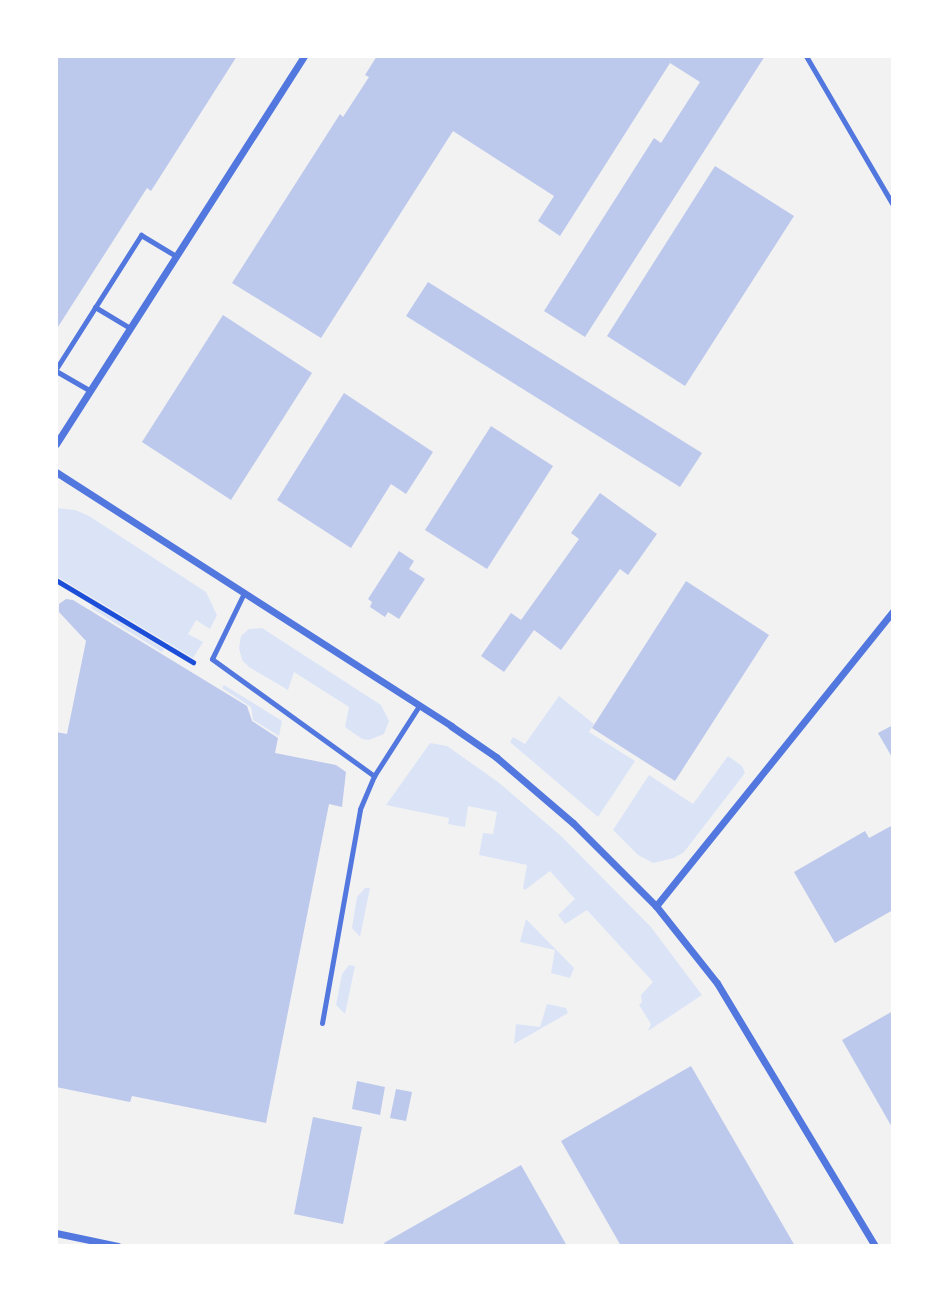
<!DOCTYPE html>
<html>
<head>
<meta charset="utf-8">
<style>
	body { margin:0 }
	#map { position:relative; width:949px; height:1302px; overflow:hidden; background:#f2f2f2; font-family:"IBM Plex Sans",sans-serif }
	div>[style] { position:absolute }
	.green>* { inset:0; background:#dbe4f7 }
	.building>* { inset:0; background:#bdc9ec }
	.path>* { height:4.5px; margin:-2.25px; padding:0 2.25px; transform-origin:2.25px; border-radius:2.25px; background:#1d4ed8 }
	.service>* { height:5px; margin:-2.5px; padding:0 2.5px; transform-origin:2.5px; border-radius:2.5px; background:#5277de }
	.minor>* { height:7px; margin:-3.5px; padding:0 3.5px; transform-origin:3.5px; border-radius:3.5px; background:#5277de }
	span { translate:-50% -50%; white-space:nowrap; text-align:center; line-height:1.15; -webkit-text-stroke:7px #fff; paint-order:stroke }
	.frame { position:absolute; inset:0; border:58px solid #fff; pointer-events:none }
</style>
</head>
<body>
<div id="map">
	<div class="green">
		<i style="clip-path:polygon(56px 508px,75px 510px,89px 516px,206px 592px,217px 615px,210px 629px,196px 620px,188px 634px,203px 642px,193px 658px,56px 576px)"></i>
		<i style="clip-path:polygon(93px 605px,164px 649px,162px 652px,91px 608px)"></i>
		<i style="clip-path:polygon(262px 628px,381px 705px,389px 721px,384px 734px,369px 740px,362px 739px,345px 727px,349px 707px,294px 672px,288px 690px,249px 667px,242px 660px,239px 648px,241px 636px,249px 629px)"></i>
		<i style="clip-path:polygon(224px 685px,282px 721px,279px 736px,253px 720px,251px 707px,222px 688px)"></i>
		<i style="clip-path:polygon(559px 696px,594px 724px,589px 732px,635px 761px,598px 817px,510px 742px,513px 737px,525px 744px)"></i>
		<i style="clip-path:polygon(430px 743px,447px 746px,498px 782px,561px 836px,651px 927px,702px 995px,648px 1031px,651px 1024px,639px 1005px,642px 1002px,641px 995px,653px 982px,587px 910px,565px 924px,558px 915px,575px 899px,550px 871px,525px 890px,523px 888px,527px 865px,479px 855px,483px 833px,493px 834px,497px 812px,468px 806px,465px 827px,448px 824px,449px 818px,386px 805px)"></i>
		<i style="clip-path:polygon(728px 756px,742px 766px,745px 773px,684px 852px,674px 858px,653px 863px,638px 855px,613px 830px,649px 775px,693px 804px)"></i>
		<i style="clip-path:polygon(365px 888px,370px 888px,360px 937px,352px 928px,357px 897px)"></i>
		<i style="clip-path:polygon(526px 919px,574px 968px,570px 978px,551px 973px,555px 950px,520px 942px)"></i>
		<i style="clip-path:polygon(349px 965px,355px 966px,345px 1014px,336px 1005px,342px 974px)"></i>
		<i style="clip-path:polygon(547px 1004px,566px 1008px,568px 1013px,514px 1044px,516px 1024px,540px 1027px)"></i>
	</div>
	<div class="building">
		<i style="clip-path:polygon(56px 56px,237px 56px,151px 191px,147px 188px,56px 330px)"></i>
		<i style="clip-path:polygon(377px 56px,765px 56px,585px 337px,544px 311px,654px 138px,661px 143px,700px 82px,670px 63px,560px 236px,538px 221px,554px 196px,453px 131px,321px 338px,232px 283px,340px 114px,343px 117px,369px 77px,365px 75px)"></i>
		<i style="clip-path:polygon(715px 166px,794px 216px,685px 386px,607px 336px)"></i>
		<i style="clip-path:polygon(428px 282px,702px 453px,680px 487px,406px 316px)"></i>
		<i style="clip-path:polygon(223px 315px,312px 373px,231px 500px,142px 442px)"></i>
		<i style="clip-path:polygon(344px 393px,433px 452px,406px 494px,391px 484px,351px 548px,277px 500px)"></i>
		<i style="clip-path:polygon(491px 426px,553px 466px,487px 569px,425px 530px)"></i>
		<i style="clip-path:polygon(600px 493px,657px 534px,628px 575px,620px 569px,561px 650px,534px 630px,504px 672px,481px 656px,511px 613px,521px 620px,579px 539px,571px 533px)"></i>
		<i style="clip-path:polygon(399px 551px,414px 561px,409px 569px,425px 579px,399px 619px,388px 612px,385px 617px,370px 607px,372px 602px,368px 599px)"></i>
		<i style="clip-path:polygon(686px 581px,769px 635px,675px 781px,592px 728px)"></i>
		<i style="clip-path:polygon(66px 599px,73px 600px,247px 706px,252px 721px,278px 738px,275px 753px,336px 765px,346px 772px,342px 807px,329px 804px,266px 1123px,132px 1096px,130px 1102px,56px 1087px,56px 732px,67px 734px,86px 641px,59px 612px,59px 604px)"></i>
		<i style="clip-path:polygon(893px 725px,893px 759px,878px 733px)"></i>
		<i style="clip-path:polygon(893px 825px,893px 910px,835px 943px,794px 872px,865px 831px,869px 838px)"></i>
		<i style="clip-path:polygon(893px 1011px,893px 1129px,842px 1040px)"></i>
		<i style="clip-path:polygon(691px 1066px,795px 1246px,621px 1246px,561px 1141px)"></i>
		<i style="clip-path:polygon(357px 1081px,385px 1087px,380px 1115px,352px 1109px)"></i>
		<i style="clip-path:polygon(396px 1089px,412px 1092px,406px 1121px,390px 1118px)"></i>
		<i style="clip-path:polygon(313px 1117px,362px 1127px,343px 1224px,294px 1214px)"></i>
		<i style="clip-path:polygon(521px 1165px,567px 1246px,386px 1246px,384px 1243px)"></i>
	</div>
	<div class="path">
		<i style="left:56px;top:580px;width:160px;rotate:30.9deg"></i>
	</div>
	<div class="service">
		<i style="left:806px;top:56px;width:173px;rotate:59.7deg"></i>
		<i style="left:95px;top:307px;width:41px;rotate:31deg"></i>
		<i style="left:56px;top:369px;width:159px;rotate:-57.6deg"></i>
		<i style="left:141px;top:235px;width:41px;rotate:31deg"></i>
		<i style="left:56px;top:371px;width:39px;rotate:30deg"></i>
		<i style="left:244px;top:593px;width:73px;rotate:115.9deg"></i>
		<i style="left:212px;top:659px;width:200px;rotate:35.8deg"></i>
		<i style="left:322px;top:1023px;width:217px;rotate:-79.9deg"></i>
		<i style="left:360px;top:809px;width:36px;rotate:-67deg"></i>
		<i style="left:374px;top:776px;width:83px;rotate:-57.3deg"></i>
	</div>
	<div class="minor">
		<i style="left:56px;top:444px;width:460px;rotate:-57.4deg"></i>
		<i style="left:56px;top:472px;width:470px;rotate:32.7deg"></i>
		<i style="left:451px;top:726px;width:55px;rotate:34.6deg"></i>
		<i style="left:496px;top:757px;width:101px;rotate:40.6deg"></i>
		<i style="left:573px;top:823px;width:117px;rotate:45deg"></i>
		<i style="left:656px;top:906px;width:98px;rotate:51.6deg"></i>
		<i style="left:717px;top:983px;width:307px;rotate:59deg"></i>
		<i style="left:656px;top:906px;width:378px;rotate:-51.2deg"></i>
		<i style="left:56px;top:1233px;width:63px;rotate:11.8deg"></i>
	</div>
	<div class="frame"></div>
</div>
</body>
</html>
